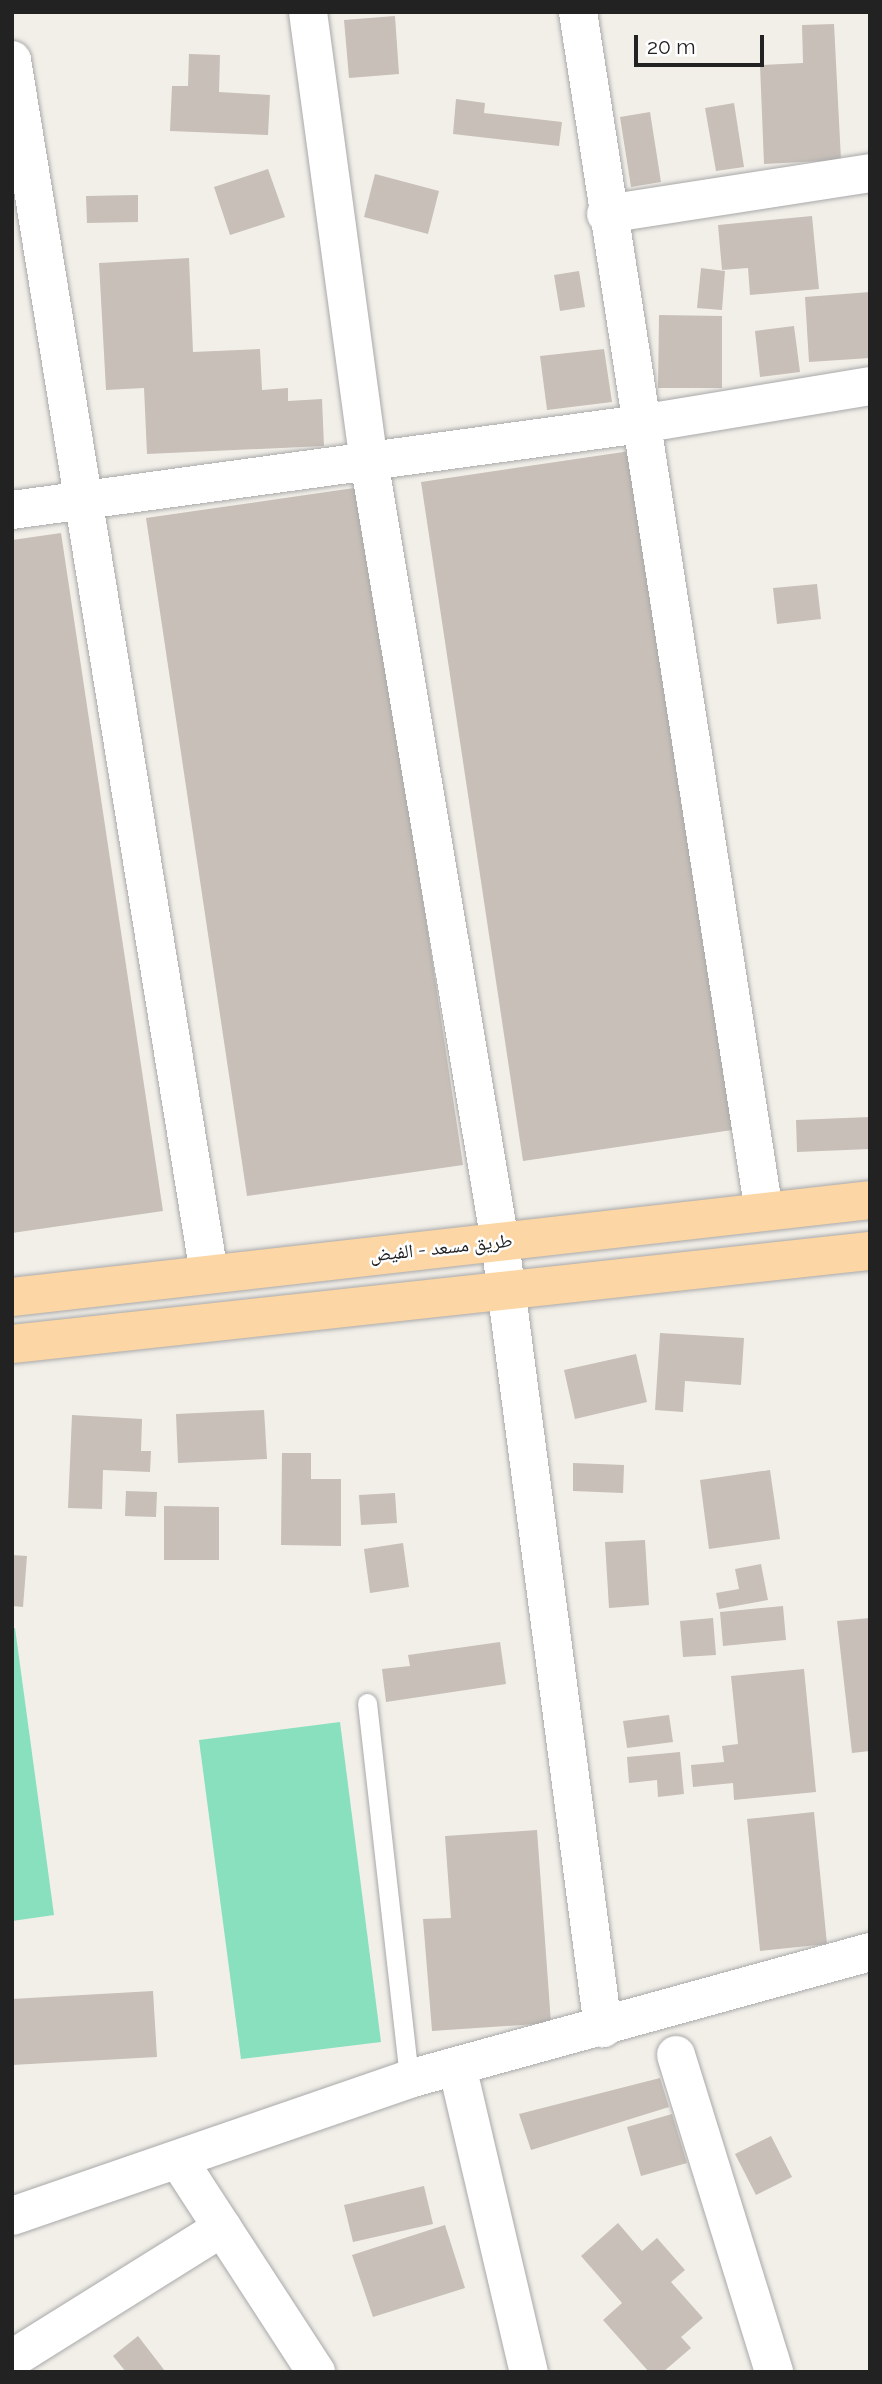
<!DOCTYPE html>
<html>
<head>
<meta charset="utf-8">
<style>
	body { margin:0 }
	#map { position:relative; width:882px; height:2384px; overflow:hidden; background:#f2efe9; font-family:Raleway,"Noto Naskh Arabic",sans-serif }
	div>[style] { position:absolute }
	.pitch>* { inset:0; background:#88e0be }
	.building>* { inset:0; background:#c7bfb8 }
	.roads { filter:drop-shadow(0 0 2px #a9a9a9) drop-shadow(0 0 2px #a9a9a9) }
	.service>* { height:19px; margin:-9.5px; padding:0 9.5px; transform-origin:9.5px; border-radius:9.5px; background:#fff }
	.minor>* { height:38px; margin:-19px; padding:0 19px; transform-origin:19px; border-radius:19px; background:#fff }
	.primary>* { height:38px; margin:-19px; padding:0 19px; transform-origin:19px; border-radius:19px; background:#fcd6a4 }
	span { translate:-50% -50%; white-space:nowrap; text-align:center; line-height:1.15; -webkit-text-stroke:5px #fff; paint-order:stroke }
	.street-label { font-size:19px; color:#222 }
	.frame { position:absolute; inset:0; border:14px solid #222; pointer-events:none }
	.scale { position:absolute; left:634px; top:35px; width:130px; height:32px; box-sizing:border-box; border:4px solid #222; border-top:0; padding-left:9px; font-size:21px; line-height:24px; white-space:nowrap; color:#222; -webkit-text-stroke:5px #fff; paint-order:stroke }
</style>
</head>
<body>
<div id="map">
	<div class="pitch">
		<i style="clip-path:polygon(15px 1628px,54px 1915px,12px 1921px,12px 1629px)"></i>
		<i style="clip-path:polygon(340px 1722px,381px 2042px,241px 2059px,199px 1740px)"></i>
	</div>
	<div class="building">
		<i style="clip-path:polygon(395px 16px,399px 74px,349px 78px,344px 20px)"></i>
		<i style="clip-path:polygon(834px 24px,841px 160px,764px 164px,760px 65px,803px 63px,802px 25px)"></i>
		<i style="clip-path:polygon(189px 54px,220px 55px,219px 92px,270px 95px,268px 135px,170px 131px,172px 86px,188px 86px)"></i>
		<i style="clip-path:polygon(456px 99px,485px 103px,484px 113px,562px 122px,559px 146px,453px 134px)"></i>
		<i style="clip-path:polygon(734px 103px,744px 167px,716px 171px,705px 108px)"></i>
		<i style="clip-path:polygon(650px 112px,661px 182px,631px 187px,620px 117px)"></i>
		<i style="clip-path:polygon(268px 169px,285px 217px,230px 235px,214px 187px)"></i>
		<i style="clip-path:polygon(375px 174px,439px 191px,428px 234px,364px 217px)"></i>
		<i style="clip-path:polygon(138px 195px,138px 222px,87px 223px,86px 196px)"></i>
		<i style="clip-path:polygon(812px 216px,819px 289px,750px 295px,748px 268px,722px 270px,718px 225px)"></i>
		<i style="clip-path:polygon(189px 258px,193px 352px,260px 349px,262px 390px,288px 388px,288px 401px,322px 399px,324px 446px,147px 454px,144px 388px,106px 390px,99px 263px)"></i>
		<i style="clip-path:polygon(701px 268px,725px 271px,722px 310px,697px 308px)"></i>
		<i style="clip-path:polygon(579px 271px,585px 307px,560px 311px,554px 275px)"></i>
		<i style="clip-path:polygon(870px 292px,870px 358px,809px 362px,805px 297px)"></i>
		<i style="clip-path:polygon(659px 315px,722px 316px,722px 388px,658px 388px)"></i>
		<i style="clip-path:polygon(794px 326px,800px 372px,760px 377px,755px 331px)"></i>
		<i style="clip-path:polygon(604px 349px,612px 402px,547px 410px,540px 356px)"></i>
		<i style="clip-path:polygon(637px 450px,739px 1129px,523px 1161px,421px 482px)"></i>
		<i style="clip-path:polygon(361px 487px,463px 1165px,247px 1196px,146px 518px)"></i>
		<i style="clip-path:polygon(61px 533px,163px 1211px,12px 1233px,12px 540px)"></i>
		<i style="clip-path:polygon(817px 584px,821px 619px,777px 624px,773px 588px)"></i>
		<i style="clip-path:polygon(870px 1117px,870px 1149px,797px 1152px,796px 1120px)"></i>
		<i style="clip-path:polygon(660px 1333px,744px 1338px,741px 1385px,685px 1381px,683px 1412px,655px 1410px)"></i>
		<i style="clip-path:polygon(636px 1354px,647px 1402px,575px 1419px,564px 1370px)"></i>
		<i style="clip-path:polygon(264px 1410px,267px 1459px,178px 1463px,176px 1414px)"></i>
		<i style="clip-path:polygon(72px 1415px,142px 1419px,141px 1451px,151px 1451px,150px 1472px,103px 1470px,102px 1509px,68px 1508px)"></i>
		<i style="clip-path:polygon(282px 1453px,311px 1453px,311px 1479px,341px 1479px,341px 1546px,281px 1545px)"></i>
		<i style="clip-path:polygon(573px 1463px,624px 1465px,623px 1493px,573px 1491px)"></i>
		<i style="clip-path:polygon(770px 1470px,780px 1539px,709px 1549px,700px 1480px)"></i>
		<i style="clip-path:polygon(126px 1491px,157px 1492px,156px 1517px,125px 1516px)"></i>
		<i style="clip-path:polygon(395px 1493px,397px 1523px,361px 1525px,359px 1495px)"></i>
		<i style="clip-path:polygon(164px 1506px,219px 1507px,219px 1560px,164px 1560px)"></i>
		<i style="clip-path:polygon(645px 1540px,649px 1605px,609px 1608px,605px 1542px)"></i>
		<i style="clip-path:polygon(403px 1543px,409px 1587px,370px 1593px,364px 1549px)"></i>
		<i style="clip-path:polygon(12px 1555px,27px 1556px,23px 1607px,12px 1606px)"></i>
		<i style="clip-path:polygon(761px 1564px,768px 1600px,719px 1609px,716px 1593px,739px 1589px,735px 1569px)"></i>
		<i style="clip-path:polygon(783px 1606px,786px 1640px,723px 1646px,720px 1612px)"></i>
		<i style="clip-path:polygon(713px 1618px,716px 1655px,683px 1657px,680px 1621px)"></i>
		<i style="clip-path:polygon(870px 1618px,870px 1751px,852px 1753px,837px 1621px)"></i>
		<i style="clip-path:polygon(500px 1642px,506px 1684px,386px 1702px,382px 1669px,410px 1666px,408px 1655px)"></i>
		<i style="clip-path:polygon(804px 1669px,816px 1792px,734px 1800px,733px 1783px,693px 1787px,691px 1765px,724px 1762px,722px 1746px,738px 1744px,731px 1676px)"></i>
		<i style="clip-path:polygon(669px 1715px,673px 1742px,627px 1748px,623px 1721px)"></i>
		<i style="clip-path:polygon(680px 1752px,684px 1794px,658px 1797px,657px 1780px,629px 1783px,627px 1757px)"></i>
		<i style="clip-path:polygon(814px 1812px,827px 1944px,760px 1951px,747px 1819px)"></i>
		<i style="clip-path:polygon(537px 1830px,551px 2023px,432px 2031px,423px 1919px,451px 1918px,445px 1836px)"></i>
		<i style="clip-path:polygon(153px 1991px,157px 2057px,12px 2065px,12px 1999px)"></i>
		<i style="clip-path:polygon(660px 2078px,669px 2107px,531px 2150px,519px 2114px)"></i>
		<i style="clip-path:polygon(672px 2114px,687px 2163px,641px 2176px,627px 2127px)"></i>
		<i style="clip-path:polygon(771px 2136px,792px 2177px,756px 2195px,735px 2154px)"></i>
		<i style="clip-path:polygon(424px 2186px,433px 2224px,353px 2242px,344px 2205px)"></i>
		<i style="clip-path:polygon(618px 2223px,642px 2251px,657px 2238px,685px 2270px,671px 2282px,703px 2318px,681px 2337px,691px 2348px,663px 2372px,649px 2372px,603px 2320px,622px 2303px,581px 2256px)"></i>
		<i style="clip-path:polygon(445px 2225px,465px 2288px,373px 2317px,352px 2255px)"></i>
		<i style="clip-path:polygon(138px 2336px,165px 2371px,164px 2372px,126px 2372px,113px 2356px)"></i>
	</div>
	<div class="roads">
		<div class="service">
			<i style="left:367px;top:1703px;width:378px;rotate:83.6deg"></i>
		</div>
		<div class="minor">
			<i style="left:308px;top:12px;width:453px;rotate:82.3deg"></i>
			<i style="left:369px;top:461px;width:792px;rotate:80.48deg"></i>
			<i style="left:500px;top:1242px;width:793px;rotate:82.53deg"></i>
			<i style="left:578px;top:12px;width:1214px;rotate:81.19deg"></i>
			<i style="left:12px;top:60px;width:1230px;rotate:80.78deg"></i>
			<i style="left:606px;top:214px;width:267px;rotate:-8.8deg"></i>
			<i style="left:12px;top:510px;width:635px;rotate:-7.79deg"></i>
			<i style="left:641px;top:424px;width:232px;rotate:-9.4deg"></i>
			<i style="left:676px;top:2055px;width:332px;rotate:72.8deg"></i>
			<i style="left:457px;top:2066px;width:314px;rotate:76.8deg"></i>
			<i style="left:179px;top:2161px;width:252px;rotate:57deg"></i>
			<i style="left:12px;top:2216px;width:420px;rotate:-19deg"></i>
			<i style="left:409px;top:2079px;width:478px;rotate:-15.4deg"></i>
			<i style="left:12px;top:2359px;width:248px;rotate:-32deg"></i>
		</div>
		<div class="primary">
			<i style="left:12px;top:1297px;width:863px;rotate:-6.45deg"></i>
			<i style="left:12px;top:1344px;width:863px;rotate:-6.19deg"></i>
		</div>
	</div>
	<div class="street-label">
		<span style="left:441px;top:1248px;rotate:-6deg">طريق مسعد - الفيض</span>
	</div>
	<div class="frame"></div>
	<div class="scale">20 m</div>
</div>
</body>
</html>
